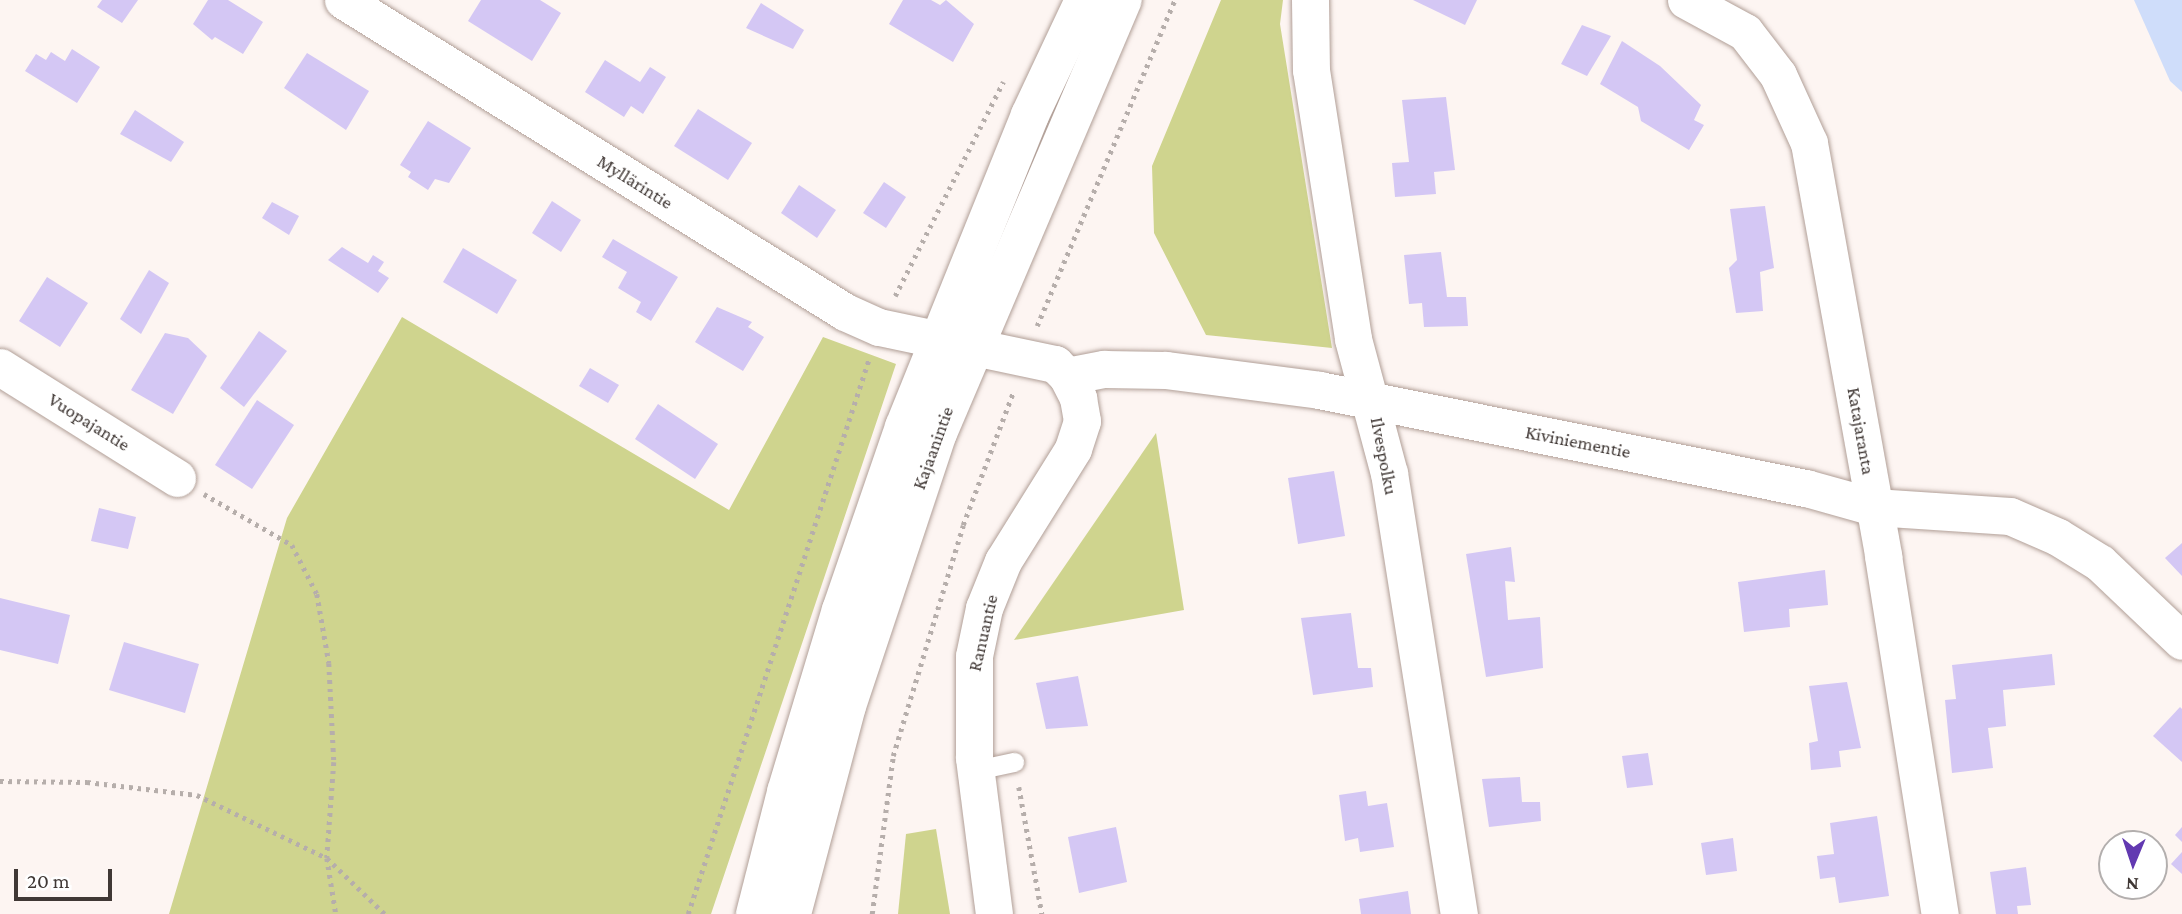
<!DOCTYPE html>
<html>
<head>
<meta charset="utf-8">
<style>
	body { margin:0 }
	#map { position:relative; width:2182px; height:914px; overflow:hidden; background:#fdf5f2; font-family:"Crimson Pro",serif }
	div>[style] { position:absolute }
	.green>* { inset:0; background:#cfd48e }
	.water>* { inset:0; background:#cfddfa }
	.building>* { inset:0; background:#d4c7f4 }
	.path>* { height:4.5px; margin-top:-2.25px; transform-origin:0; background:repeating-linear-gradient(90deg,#b6aeab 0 3.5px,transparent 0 8.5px) }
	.roads { filter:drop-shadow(0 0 2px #b19f97) drop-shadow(0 0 2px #b19f97) }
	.lane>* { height:19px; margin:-9.5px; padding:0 9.5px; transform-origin:9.5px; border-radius:9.5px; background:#fff }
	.street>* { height:37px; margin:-18.5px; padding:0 18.5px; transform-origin:18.5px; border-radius:18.5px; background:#fff }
	.primary>* { height:38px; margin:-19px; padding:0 19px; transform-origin:19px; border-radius:19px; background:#fff }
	span { translate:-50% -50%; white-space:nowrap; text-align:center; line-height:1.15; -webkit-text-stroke:5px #fff; paint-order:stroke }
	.street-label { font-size:19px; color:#403835 }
	.north { position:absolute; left:2098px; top:830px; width:70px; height:70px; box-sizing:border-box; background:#fff; border:2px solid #b3afae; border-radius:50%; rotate:182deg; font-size:19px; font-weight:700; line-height:28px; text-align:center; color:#403835 }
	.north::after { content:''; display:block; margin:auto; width:24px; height:32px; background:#6239b1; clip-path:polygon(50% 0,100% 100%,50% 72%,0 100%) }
	.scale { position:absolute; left:14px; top:869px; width:98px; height:32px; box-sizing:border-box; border:4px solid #403835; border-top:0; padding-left:9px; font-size:21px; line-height:24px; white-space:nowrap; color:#403835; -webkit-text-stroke:5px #fff; paint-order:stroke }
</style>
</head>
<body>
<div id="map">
	<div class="green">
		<i style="clip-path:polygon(1221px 0,1283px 0,1280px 24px,1332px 348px,1206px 335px,1154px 233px,1152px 166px)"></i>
		<i style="clip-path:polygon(402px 317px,729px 510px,823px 337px,896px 364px,711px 914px,169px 914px,287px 518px)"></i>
		<i style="clip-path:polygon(1156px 433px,1184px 610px,1014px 640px)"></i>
		<i style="clip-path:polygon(936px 829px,950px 914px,898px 914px,906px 834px)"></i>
	</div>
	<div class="water">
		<i style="clip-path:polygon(2134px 0,2182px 0,2182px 92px,2170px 81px)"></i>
	</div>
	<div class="building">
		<i style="clip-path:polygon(102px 0,138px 0,122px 23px,97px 7px)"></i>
		<i style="clip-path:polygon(208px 0,228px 0,263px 22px,243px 54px,215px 37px,212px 40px,193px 24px)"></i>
		<i style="clip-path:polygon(481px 0,540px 0,561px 13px,532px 61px,468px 21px)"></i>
		<i style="clip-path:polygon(903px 0,931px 0,940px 5px,946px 0,974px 24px,953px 62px,889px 24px)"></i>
		<i style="clip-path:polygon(1413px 0,1477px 0,1465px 25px)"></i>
		<i style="clip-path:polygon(761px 3px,804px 30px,793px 49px,746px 28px)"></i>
		<i style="clip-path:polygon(1582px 25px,1611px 36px,1587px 76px,1561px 64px)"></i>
		<i style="clip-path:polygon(1622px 41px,1660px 66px,1701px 105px,1694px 120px,1704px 125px,1689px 150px,1641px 121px,1638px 107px,1600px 84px)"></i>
		<i style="clip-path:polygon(72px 49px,100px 67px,77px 103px,25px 71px,36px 54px,46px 60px,51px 52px,65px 61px)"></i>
		<i style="clip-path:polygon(307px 53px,369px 91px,346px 130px,284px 88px)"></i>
		<i style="clip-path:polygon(605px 60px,640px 82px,650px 67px,666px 77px,643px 114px,631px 106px,624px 117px,585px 92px)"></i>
		<i style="clip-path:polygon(1446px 97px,1455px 170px,1434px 172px,1436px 194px,1395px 197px,1392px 163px,1409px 162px,1402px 100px)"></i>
		<i style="clip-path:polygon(698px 109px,752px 143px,728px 180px,674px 146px)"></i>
		<i style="clip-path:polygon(135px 110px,184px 142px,171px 162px,120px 134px)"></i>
		<i style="clip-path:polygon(428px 121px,471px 148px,449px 183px,435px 179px,428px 190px,408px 177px,411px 172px,400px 165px)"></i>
		<i style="clip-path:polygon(884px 182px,906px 197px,886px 228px,863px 213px)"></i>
		<i style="clip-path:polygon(799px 185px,836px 210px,817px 238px,781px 213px)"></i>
		<i style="clip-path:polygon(552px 201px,581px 220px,561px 252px,532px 233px)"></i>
		<i style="clip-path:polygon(272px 202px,299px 216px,289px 235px,262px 218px)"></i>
		<i style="clip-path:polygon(1765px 206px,1774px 268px,1760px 272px,1763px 311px,1736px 313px,1729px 268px,1737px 260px,1730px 209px)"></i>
		<i style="clip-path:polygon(613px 239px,678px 277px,651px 321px,636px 312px,641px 302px,618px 288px,627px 272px,602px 257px)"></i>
		<i style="clip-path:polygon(342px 247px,368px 263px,373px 255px,384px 262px,378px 271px,389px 278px,378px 293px,328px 260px)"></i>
		<i style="clip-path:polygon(463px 248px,517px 280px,497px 314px,443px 282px)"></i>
		<i style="clip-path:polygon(1441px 252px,1447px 297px,1466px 297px,1468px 326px,1424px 327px,1422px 303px,1409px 304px,1404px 255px)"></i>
		<i style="clip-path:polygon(149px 270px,169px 283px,141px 334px,120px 319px)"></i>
		<i style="clip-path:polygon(47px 277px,88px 303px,60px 347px,19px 321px)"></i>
		<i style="clip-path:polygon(717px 307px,752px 322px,748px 327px,764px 337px,743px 371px,695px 342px)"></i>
		<i style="clip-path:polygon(259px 331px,287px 351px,244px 407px,220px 388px)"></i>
		<i style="clip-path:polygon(165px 333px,188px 338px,207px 356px,173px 414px,131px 390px)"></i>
		<i style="clip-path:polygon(590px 368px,619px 385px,608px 403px,579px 386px)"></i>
		<i style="clip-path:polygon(257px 400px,294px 425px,252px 489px,215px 465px)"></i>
		<i style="clip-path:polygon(658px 404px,718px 444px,695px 479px,635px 439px)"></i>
		<i style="clip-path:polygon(1334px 471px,1345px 536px,1298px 544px,1288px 478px)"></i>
		<i style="clip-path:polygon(99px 508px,136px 517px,128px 549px,91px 541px)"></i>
		<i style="clip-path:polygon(2182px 543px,2182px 576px,2165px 558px)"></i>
		<i style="clip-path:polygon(1511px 547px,1515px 582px,1505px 581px,1508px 620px,1540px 617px,1543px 668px,1486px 677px,1466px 554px)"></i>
		<i style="clip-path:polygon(1825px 570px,1828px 605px,1789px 609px,1790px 627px,1744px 632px,1738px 582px)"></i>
		<i style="clip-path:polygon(0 598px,70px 615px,58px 664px,0 650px)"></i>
		<i style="clip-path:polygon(1351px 613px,1358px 668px,1371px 668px,1373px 687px,1313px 695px,1301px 618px)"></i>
		<i style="clip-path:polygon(124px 642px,199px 664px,185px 713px,109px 690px)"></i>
		<i style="clip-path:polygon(2052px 654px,2055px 685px,2003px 690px,2006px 726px,1988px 728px,1993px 768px,1952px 773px,1945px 700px,1956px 699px,1952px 665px)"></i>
		<i style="clip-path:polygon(1078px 676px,1088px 726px,1046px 729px,1036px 683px)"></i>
		<i style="clip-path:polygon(1847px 682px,1861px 748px,1839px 751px,1841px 767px,1811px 770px,1809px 743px,1818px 741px,1809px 686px)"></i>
		<i style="clip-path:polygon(2180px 707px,2182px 709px,2182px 762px,2153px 736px)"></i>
		<i style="clip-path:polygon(1648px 753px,1653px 785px,1627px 788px,1622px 756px)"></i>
		<i style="clip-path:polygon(1520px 777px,1522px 802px,1540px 802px,1541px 821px,1489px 827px,1482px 779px)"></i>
		<i style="clip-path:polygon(1366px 791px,1368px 806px,1387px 803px,1394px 847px,1360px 852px,1358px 838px,1345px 841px,1339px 795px)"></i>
		<i style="clip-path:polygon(1877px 816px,1889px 896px,1839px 903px,1835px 877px,1820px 879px,1817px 856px,1834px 854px,1830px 823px)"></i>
		<i style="clip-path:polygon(1116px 827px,1127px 882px,1079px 893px,1068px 837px)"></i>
		<i style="clip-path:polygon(2182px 827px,2182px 842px,2175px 835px)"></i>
		<i style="clip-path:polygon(1733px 838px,1737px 871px,1706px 875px,1701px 843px)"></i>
		<i style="clip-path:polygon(2182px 852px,2182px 874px,2171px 864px)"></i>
		<i style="clip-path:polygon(2026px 867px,2031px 905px,2017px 906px,2018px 914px,1996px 914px,1990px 872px)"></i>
		<i style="clip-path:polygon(1408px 891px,1411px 914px,1361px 914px,1359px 899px)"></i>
	</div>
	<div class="path">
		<i style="left:895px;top:296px;width:240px;rotate:-63.2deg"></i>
		<i style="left:1037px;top:326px;width:354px;rotate:-67.1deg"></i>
		<i style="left:204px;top:494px;width:102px;rotate:30.1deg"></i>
		<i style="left:292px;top:545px;width:55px;rotate:63deg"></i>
		<i style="left:317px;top:594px;width:70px;rotate:80.1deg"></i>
		<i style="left:329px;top:663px;width:99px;rotate:87.1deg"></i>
		<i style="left:334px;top:762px;width:96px;rotate:94.2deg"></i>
		<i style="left:327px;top:858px;width:57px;rotate:80.9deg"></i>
		<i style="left:0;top:781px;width:87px;rotate:0.7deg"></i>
		<i style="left:87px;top:782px;width:111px;rotate:6.7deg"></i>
		<i style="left:197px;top:795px;width:144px;rotate:25.9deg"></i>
		<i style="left:327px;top:858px;width:81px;rotate:44deg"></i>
		<i style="left:1019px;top:787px;width:129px;rotate:79.7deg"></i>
		<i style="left:688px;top:914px;width:584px;rotate:-71.94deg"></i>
		<i style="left:872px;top:914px;width:159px;rotate:-82.4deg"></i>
		<i style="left:893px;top:756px;width:241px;rotate:-73.1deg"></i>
		<i style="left:963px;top:525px;width:144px;rotate:-69.3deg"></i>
	</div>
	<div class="roads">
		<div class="lane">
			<i style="left:976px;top:770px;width:39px;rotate:-12deg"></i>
		</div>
		<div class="street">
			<i style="left:343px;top:0;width:591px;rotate:31.86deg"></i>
			<i style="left:845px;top:312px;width:37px;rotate:24deg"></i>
			<i style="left:879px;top:327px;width:180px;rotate:11.9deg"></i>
			<i style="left:1055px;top:364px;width:17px;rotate:45deg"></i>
			<i style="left:1067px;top:376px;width:25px;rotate:63deg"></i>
			<i style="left:1078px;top:398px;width:23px;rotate:80deg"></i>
			<i style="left:1082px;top:421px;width:29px;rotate:108deg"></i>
			<i style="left:1073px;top:449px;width:132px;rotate:122deg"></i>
			<i style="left:1003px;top:561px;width:51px;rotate:112deg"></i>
			<i style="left:984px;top:608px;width:49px;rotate:101.8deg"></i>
			<i style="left:974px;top:656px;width:102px;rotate:90deg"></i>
			<i style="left:974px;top:758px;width:157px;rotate:82.7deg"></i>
			<i style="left:1310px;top:0;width:70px;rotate:89.2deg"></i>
			<i style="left:1311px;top:70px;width:272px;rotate:81.1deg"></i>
			<i style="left:1353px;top:339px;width:139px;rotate:75deg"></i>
			<i style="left:1389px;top:473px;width:447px;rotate:81deg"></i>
			<i style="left:1686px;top:0;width:67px;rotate:28.5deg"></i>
			<i style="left:1745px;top:32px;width:54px;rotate:52.5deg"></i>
			<i style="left:1778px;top:75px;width:75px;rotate:65.5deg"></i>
			<i style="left:1809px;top:143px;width:420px;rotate:79.8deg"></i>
			<i style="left:1883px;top:556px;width:363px;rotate:81deg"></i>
			<i style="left:0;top:367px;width:209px;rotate:32.1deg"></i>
			<i style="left:1067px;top:376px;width:38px;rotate:-11deg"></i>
			<i style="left:1104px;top:369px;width:62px;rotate:0.9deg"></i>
			<i style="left:1166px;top:370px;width:154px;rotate:7.4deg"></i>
			<i style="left:1319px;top:390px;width:497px;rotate:11.4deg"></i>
			<i style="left:1806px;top:488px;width:71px;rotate:15.6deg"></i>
			<i style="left:1874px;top:507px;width:136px;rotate:3.8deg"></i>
			<i style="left:2010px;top:516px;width:52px;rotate:23.6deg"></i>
			<i style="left:2058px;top:537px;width:49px;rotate:31.8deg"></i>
			<i style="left:2100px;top:563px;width:113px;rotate:43.6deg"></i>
		</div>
		<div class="primary">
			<i style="left:755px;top:914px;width:126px;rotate:-75.7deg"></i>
			<i style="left:786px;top:792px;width:190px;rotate:-73.2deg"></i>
			<i style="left:841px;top:610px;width:194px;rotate:-71deg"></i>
			<i style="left:904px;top:427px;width:336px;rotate:-68deg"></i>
			<i style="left:1030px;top:115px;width:127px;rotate:-64.8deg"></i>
			<i style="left:792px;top:914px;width:215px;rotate:-75.2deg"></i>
			<i style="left:847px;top:706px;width:288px;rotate:-71.6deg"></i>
			<i style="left:938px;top:433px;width:471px;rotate:-66.9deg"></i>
		</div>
	</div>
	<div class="street-label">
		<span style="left:635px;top:182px;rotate:32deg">Myllärintie</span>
		<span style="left:89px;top:422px;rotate:32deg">Vuopajantie</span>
		<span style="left:1861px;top:431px;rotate:80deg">Katajaranta</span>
		<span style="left:1578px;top:442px;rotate:11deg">Kiviniementie</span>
		<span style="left:933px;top:448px;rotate:-70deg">Kajaanintie</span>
		<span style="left:1384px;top:456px;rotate:79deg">Ilvespolku</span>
		<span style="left:983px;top:633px;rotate:-77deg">Ranuantie</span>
	</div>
	<div class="north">N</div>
	<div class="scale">20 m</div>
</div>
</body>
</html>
